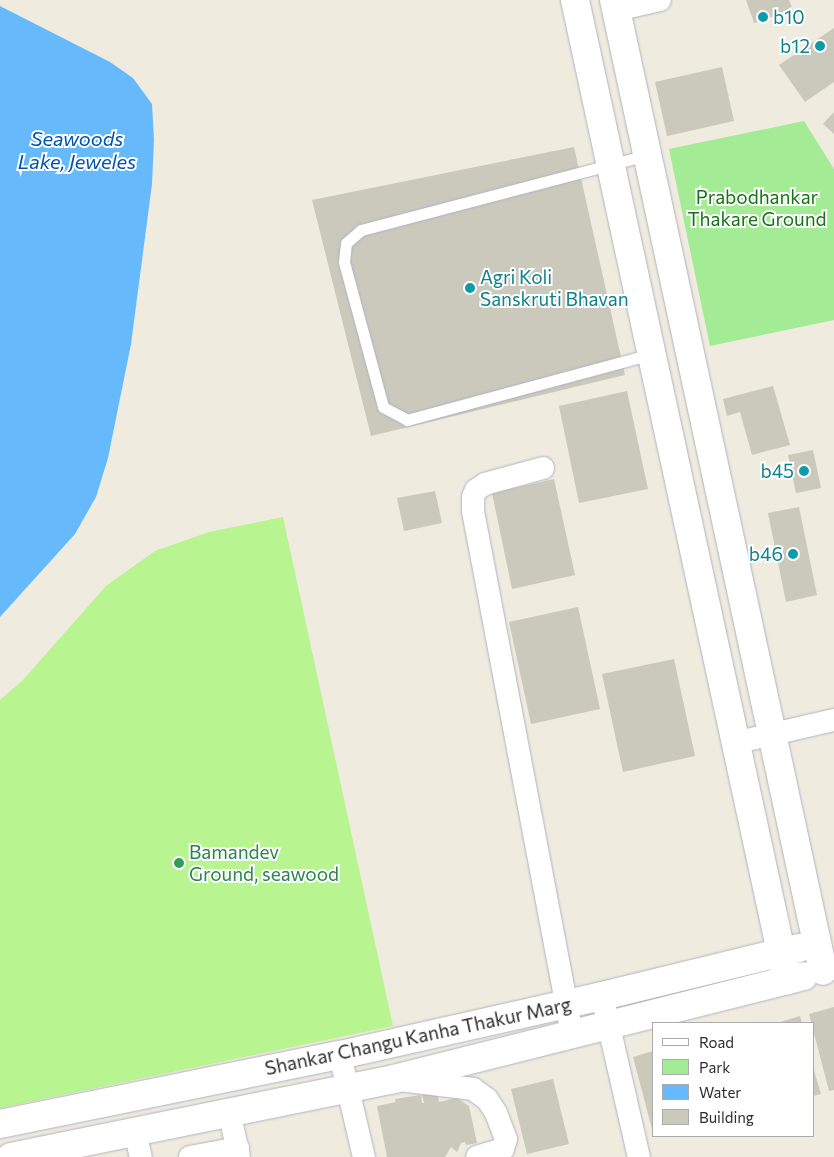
<!DOCTYPE html>
<html>
<head>
<meta charset="utf-8">
<style>
	body { margin:0 }
	#map { position:relative; width:834px; height:1157px; overflow:hidden; background:#efebde; font-family:Commissioner,sans-serif }
	div>[style] { position:absolute }
	.green>* { inset:0; background:#a3eb95 }
	.pitch>* { inset:0; background:#b8f48f }
	.water>* { inset:0; background:#66bafc }
	.building>* { inset:0; background:#cbc9bc }
	.roads { filter:drop-shadow(0 0 1px #b2b2c1) drop-shadow(0 0 1px #b2b2c1) }
	.service>* { height:11px; margin:-5.5px; padding:0 5.5px; transform-origin:5.5px; border-radius:5.5px; background:#fff }
	.minor>* { height:22px; margin:-11px; padding:0 11px; transform-origin:11px; border-radius:11px; background:#fff }
	.tertiary>* { height:28px; margin:-14px; padding:0 14px; transform-origin:14px; border-radius:14px; background:#fff }
	.dots>* { width:14px; height:14px; translate:-50% -50%; box-sizing:border-box; border:2px solid #fff; border-radius:50% }
	span { translate:-50% -50%; white-space:nowrap; text-align:center; line-height:1.15; -webkit-text-stroke:4px #fff; paint-order:stroke }
	.culture-label { font-size:19px; color:#0d838f }
	.left { translate:0 -50%; text-align:left }
	.right { translate:-100% -50%; text-align:right }
	.park-label { font-size:19px; color:#167313 }
	.leisure-label { font-size:19px; color:#27864d }
	.street-label { font-size:19px; color:#2d2d2d }
	.water-label { font-size:20px; color:#0053ad; font-style:italic }
	.legend { position:absolute; left:652px; top:1022px; width:162px; height:115px; box-sizing:border-box; background:#fff; border:1px solid #ababab; margin:0; padding:6px 9px; list-style:none; font-size:15px; color:#2d2d2d }
	.legend li { display:flex; align-items:center; gap:10px; height:25px }
	.legend b { width:25px; border:1px solid #ababab }
</style>
</head>
<body>
<div id="map">
	<div class="green">
		<i style="clip-path:polygon(804px 121px,834px 169px,834px 320px,710px 346px,669px 149px)"></i>
	</div>
	<div class="pitch">
		<i style="clip-path:polygon(283px 517px,393px 1026px,0 1108px,0 700px,23px 680px,106px 586px,155px 551px,209px 532px)"></i>
	</div>
	<div class="water">
		<i style="clip-path:polygon(0 6px,110px 62px,133px 78px,152px 104px,154px 140px,152px 184px,131px 344px,108px 458px,96px 497px,75px 534px,0 617px)"></i>
	</div>
	<div class="building">
		<i style="clip-path:polygon(746px 0,789px 0,793px 10px,754px 23px)"></i>
		<i style="clip-path:polygon(834px 28px,834px 82px,805px 102px,779px 65px)"></i>
		<i style="clip-path:polygon(722px 67px,734px 121px,667px 136px,655px 82px)"></i>
		<i style="clip-path:polygon(834px 112px,834px 134px,823px 124px)"></i>
		<i style="clip-path:polygon(574px 147px,625px 375px,371px 436px,312px 200px)"></i>
		<i style="clip-path:polygon(773px 386px,790px 445px,752px 455px,740px 412px,727px 416px,723px 399px)"></i>
		<i style="clip-path:polygon(627px 391px,648px 489px,579px 503px,559px 406px)"></i>
		<i style="clip-path:polygon(813px 450px,821px 488px,796px 493px,788px 455px)"></i>
		<i style="clip-path:polygon(554px 479px,575px 575px,512px 589px,492px 493px)"></i>
		<i style="clip-path:polygon(435px 491px,442px 523px,404px 531px,397px 498px)"></i>
		<i style="clip-path:polygon(799px 507px,817px 595px,786px 602px,768px 513px)"></i>
		<i style="clip-path:polygon(578px 607px,600px 709px,531px 724px,509px 622px)"></i>
		<i style="clip-path:polygon(674px 659px,695px 756px,623px 772px,602px 674px)"></i>
		<i style="clip-path:polygon(834px 1007px,834px 1090px,829px 1091px,809px 1014px)"></i>
		<i style="clip-path:polygon(800px 1016px,802px 1023px,777px 1023px)"></i>
		<i style="clip-path:polygon(653px 1051px,653px 1129px,652px 1129px,633px 1057px)"></i>
		<i style="clip-path:polygon(813px 1067px,821px 1094px,813px 1096px)"></i>
		<i style="clip-path:polygon(553px 1079px,569px 1144px,527px 1154px,511px 1089px)"></i>
		<i style="clip-path:polygon(437px 1091px,439px 1102px,457px 1098px,469px 1106px,477px 1143px,466px 1145px,465px 1142px,461px 1143px,457px 1152px,451px 1147px,445px 1157px,387px 1157px,377px 1106px,396px 1102px,395px 1099px,421px 1095px,422px 1103px,424px 1103px,422px 1095px)"></i>
	</div>
	<div class="roads">
		<div class="service">
			<i style="left:647px;top:155px;width:296px;rotate:165.3deg"></i>
			<i style="left:361px;top:230px;width:20px;rotate:139deg"></i>
			<i style="left:346px;top:243px;width:19px;rotate:96deg"></i>
			<i style="left:344px;top:262px;width:150px;rotate:74.9deg"></i>
			<i style="left:383px;top:407px;width:27px;rotate:28deg"></i>
			<i style="left:407px;top:420px;width:253px;rotate:-15.1deg"></i>
		</div>
		<div class="minor">
			<i style="left:616px;top:10px;width:45px;rotate:-12.8deg"></i>
			<i style="left:543px;top:468px;width:60px;rotate:164.6deg"></i>
			<i style="left:485px;top:484px;width:11px;rotate:146deg"></i>
			<i style="left:476px;top:490px;width:8px;rotate:113deg"></i>
			<i style="left:473px;top:497px;width:14px;rotate:90deg"></i>
			<i style="left:473px;top:511px;width:532px;rotate:79.28deg"></i>
			<i style="left:734px;top:743px;width:103px;rotate:-13deg"></i>
			<i style="left:602px;top:996px;width:165px;rotate:77.1deg"></i>
			<i style="left:340px;top:1055px;width:105px;rotate:76.8deg"></i>
			<i style="left:399px;top:1080px;width:75px;rotate:6.9deg"></i>
			<i style="left:473px;top:1089px;width:17px;rotate:36deg"></i>
			<i style="left:487px;top:1099px;width:17px;rotate:57deg"></i>
			<i style="left:496px;top:1113px;width:28px;rotate:69deg"></i>
			<i style="left:506px;top:1139px;width:10px;rotate:107deg"></i>
			<i style="left:503px;top:1149px;width:27px;rotate:163deg"></i>
			<i style="left:229px;top:1111px;width:47px;rotate:77.7deg"></i>
			<i style="left:135px;top:1132px;width:26px;rotate:77deg"></i>
			<i style="left:190px;top:1157px;width:49px;rotate:-10.6deg"></i>
		</div>
		<div class="tertiary">
			<i style="left:575px;top:0;width:1003px;rotate:77.79deg"></i>
			<i style="left:614px;top:0;width:993px;rotate:77.85deg"></i>
			<i style="left:0;top:1124px;width:347px;rotate:-11.5deg"></i>
			<i style="left:340px;top:1055px;width:269px;rotate:-12.7deg"></i>
			<i style="left:602px;top:996px;width:203px;rotate:-13.7deg"></i>
			<i style="left:11px;top:1157px;width:391px;rotate:-11.5deg"></i>
			<i style="left:394px;top:1079px;width:422px;rotate:-14.1deg"></i>
		</div>
	</div>
	<div class="dots">
		<i style="left:763px;top:17px;background:#0f9aa8"></i>
		<i style="left:820px;top:46px;background:#0f9aa8"></i>
		<i style="left:470px;top:288px;background:#0f9aa8"></i>
		<i style="left:804px;top:471px;background:#0f9aa8"></i>
		<i style="left:793px;top:554px;background:#0f9aa8"></i>
		<i style="left:179px;top:863px;background:#2e9e5b"></i>
	</div>
	<div class="culture-label">
		<span class="left" style="left:773px;top:17px">b10</span>
		<span class="right" style="left:810px;top:46px">b12</span>
		<span class="left" style="left:480px;top:288px">Agri Koli<br>Sanskruti Bhavan</span>
		<span class="right" style="left:794px;top:471px">b45</span>
		<span class="right" style="left:783px;top:554px">b46</span>
	</div>
	<div class="park-label">
		<span style="left:757px;top:208px">Prabodhankar<br>Thakare Ground</span>
	</div>
	<div class="leisure-label">
		<span class="left" style="left:189px;top:863px">Bamandev<br>Ground, seawood</span>
	</div>
	<div class="street-label">
		<span style="left:418px;top:1036px;rotate:-12deg">Shankar Changu Kanha Thakur Marg</span>
	</div>
	<div class="water-label">
		<span style="left:77px;top:150px">Seawoods<br>Lake, Jeweles</span>
	</div>
	<ul class="legend">
	<li><b style="height:6px;background:#fff"></b>Road</li>
	<li><b style="height:14px;background:#a3eb95"></b>Park</li>
	<li><b style="height:14px;background:#66bafc"></b>Water</li>
	<li><b style="height:14px;background:#cbc9bc"></b>Building</li>
	</ul>
</div>
</body>
</html>
